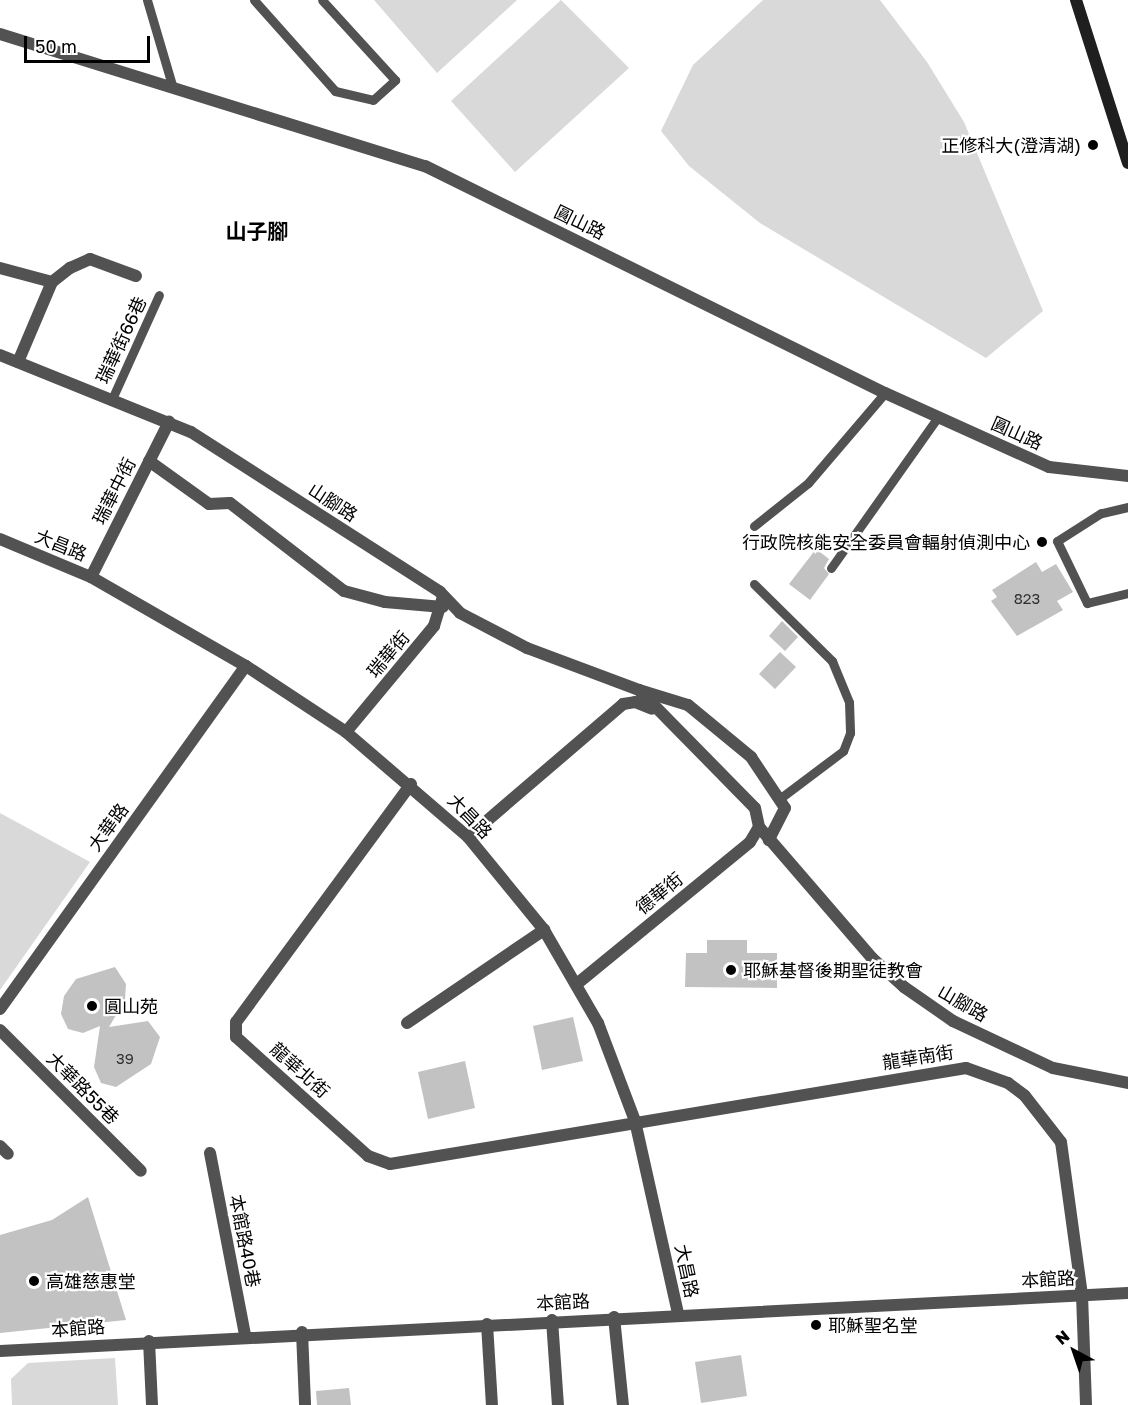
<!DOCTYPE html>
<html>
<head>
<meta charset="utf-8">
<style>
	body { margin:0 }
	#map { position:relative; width:1128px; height:1405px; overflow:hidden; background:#fff; font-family:"Golos Text","Noto Sans TC",sans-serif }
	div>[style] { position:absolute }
	.green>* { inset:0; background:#d9d9d9 }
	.building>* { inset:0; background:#c2c2c2 }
	.service>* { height:9px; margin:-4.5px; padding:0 4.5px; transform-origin:4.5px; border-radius:4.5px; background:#525252 }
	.minor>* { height:12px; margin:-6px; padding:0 6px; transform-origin:6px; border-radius:6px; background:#525252 }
	.tertiary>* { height:12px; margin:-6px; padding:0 6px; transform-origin:6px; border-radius:6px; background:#525252 }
	.secondary>* { height:12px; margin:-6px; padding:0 6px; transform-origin:6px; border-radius:6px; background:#1f1f1f }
	.dots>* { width:16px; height:16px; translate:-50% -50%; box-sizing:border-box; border:3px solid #fff; border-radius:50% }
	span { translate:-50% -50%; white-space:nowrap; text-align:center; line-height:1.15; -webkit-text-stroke:4.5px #fff; paint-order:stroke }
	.number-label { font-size:15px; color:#303030 }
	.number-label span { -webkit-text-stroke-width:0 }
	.poi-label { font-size:18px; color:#000 }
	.right { translate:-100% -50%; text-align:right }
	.left { translate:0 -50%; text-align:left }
	.street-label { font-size:18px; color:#000 }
	.quarter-label { font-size:21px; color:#000; font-weight:700 }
	.north { position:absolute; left:1044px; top:1321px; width:60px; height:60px; -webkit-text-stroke:4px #fff; paint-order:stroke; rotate:320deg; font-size:16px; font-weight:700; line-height:24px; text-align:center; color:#000 }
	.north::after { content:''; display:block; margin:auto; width:21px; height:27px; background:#000; clip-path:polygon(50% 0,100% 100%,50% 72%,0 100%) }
	.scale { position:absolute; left:24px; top:36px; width:126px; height:27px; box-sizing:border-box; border:3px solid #000; border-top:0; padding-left:8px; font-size:18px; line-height:21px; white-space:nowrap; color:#000; -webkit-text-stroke:4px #fff; paint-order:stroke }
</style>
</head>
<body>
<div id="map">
	<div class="green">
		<i style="clip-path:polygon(374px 0,517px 0,437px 73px)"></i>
		<i style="clip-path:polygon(561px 0,629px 68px,515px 172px,451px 101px)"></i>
		<i style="clip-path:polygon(763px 0,880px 0,927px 62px,964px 122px,1043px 311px,986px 358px,760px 223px,689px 166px,661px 131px,693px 65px)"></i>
		<i style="clip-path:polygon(0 813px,90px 862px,0 990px)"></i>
		<i style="clip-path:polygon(115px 1358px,118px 1405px,12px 1405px,11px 1379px,28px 1363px)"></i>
	</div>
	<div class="building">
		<i style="clip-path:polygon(816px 549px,829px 559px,824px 568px,829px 574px,810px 600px,789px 584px)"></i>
		<i style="clip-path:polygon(1036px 562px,1042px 572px,1056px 564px,1073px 592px,1057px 601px,1063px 610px,1017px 636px,991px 601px,997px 597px,992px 590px)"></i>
		<i style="clip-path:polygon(782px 621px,798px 637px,785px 651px,769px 636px)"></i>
		<i style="clip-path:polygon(780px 652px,796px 667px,775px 689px,759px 674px)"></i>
		<i style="clip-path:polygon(707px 940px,747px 940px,747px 953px,777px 953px,777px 988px,685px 987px,686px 953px,707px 953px)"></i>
		<i style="clip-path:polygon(115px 967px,126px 984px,125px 1000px,109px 1027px,148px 1021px,160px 1037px,151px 1064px,116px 1087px,101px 1083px,94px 1067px,100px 1026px,83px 1033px,68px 1029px,61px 1014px,64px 996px,76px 979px)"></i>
		<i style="clip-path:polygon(573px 1017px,583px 1061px,542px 1070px,533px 1026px)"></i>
		<i style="clip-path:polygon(465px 1061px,475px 1108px,428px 1119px,418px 1072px)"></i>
		<i style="clip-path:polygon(88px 1197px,126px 1320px,0 1333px,0 1235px,52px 1220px)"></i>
		<i style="clip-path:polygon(741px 1355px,747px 1396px,701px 1403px,695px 1362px)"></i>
		<i style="clip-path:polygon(349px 1388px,351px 1405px,317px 1405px,316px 1391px)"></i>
	</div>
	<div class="service">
		<i style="left:147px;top:0;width:89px;rotate:73.6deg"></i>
		<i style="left:254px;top:0;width:122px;rotate:48.3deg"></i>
		<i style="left:335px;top:91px;width:39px;rotate:13deg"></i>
		<i style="left:373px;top:100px;width:30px;rotate:-42deg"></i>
		<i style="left:395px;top:80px;width:108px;rotate:-132.4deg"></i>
		<i style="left:112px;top:399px;width:114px;rotate:-65.7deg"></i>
		<i style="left:1128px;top:507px;width:28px;rotate:167deg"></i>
		<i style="left:1101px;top:513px;width:52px;rotate:147.5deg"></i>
		<i style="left:1057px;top:541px;width:69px;rotate:64.2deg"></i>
		<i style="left:1087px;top:603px;width:42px;rotate:-13.7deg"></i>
		<i style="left:754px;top:526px;width:69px;rotate:-38.5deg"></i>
		<i style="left:808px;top:483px;width:118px;rotate:-49.5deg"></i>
		<i style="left:831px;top:568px;width:185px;rotate:-54.7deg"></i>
		<i style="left:754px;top:584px;width:110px;rotate:44.6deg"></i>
		<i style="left:832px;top:661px;width:44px;rotate:67.5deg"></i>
		<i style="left:849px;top:702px;width:31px;rotate:88deg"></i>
		<i style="left:850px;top:733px;width:19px;rotate:111deg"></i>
		<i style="left:843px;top:751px;width:80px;rotate:143.1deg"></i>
	</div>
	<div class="minor">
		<i style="left:0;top:34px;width:445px;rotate:17.3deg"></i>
		<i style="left:425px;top:166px;width:513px;rotate:26.27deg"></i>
		<i style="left:885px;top:393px;width:180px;rotate:24.3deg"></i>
		<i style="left:1049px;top:467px;width:80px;rotate:6.5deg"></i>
		<i style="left:0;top:268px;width:54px;rotate:15.1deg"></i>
		<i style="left:0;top:355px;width:206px;rotate:22deg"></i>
		<i style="left:191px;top:432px;width:296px;rotate:32.7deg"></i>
		<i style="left:440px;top:592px;width:29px;rotate:46deg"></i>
		<i style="left:460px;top:613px;width:76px;rotate:27.6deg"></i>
		<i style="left:527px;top:648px;width:120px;rotate:20.6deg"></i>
		<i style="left:639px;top:690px;width:165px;rotate:45.5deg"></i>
		<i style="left:755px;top:808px;width:19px;rotate:78deg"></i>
		<i style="left:759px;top:827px;width:173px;rotate:49.2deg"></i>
		<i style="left:872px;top:958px;width:43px;rotate:42.2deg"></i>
		<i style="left:904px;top:987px;width:60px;rotate:34.8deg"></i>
		<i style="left:953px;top:1021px;width:110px;rotate:25.2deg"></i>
		<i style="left:1053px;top:1068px;width:76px;rotate:11.3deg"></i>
		<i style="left:18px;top:362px;width:87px;rotate:-67deg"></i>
		<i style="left:52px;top:282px;width:23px;rotate:-38deg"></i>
		<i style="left:70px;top:268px;width:22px;rotate:-24deg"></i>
		<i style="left:90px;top:259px;width:49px;rotate:20.3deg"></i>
		<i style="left:149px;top:461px;width:74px;rotate:35.6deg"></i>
		<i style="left:209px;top:504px;width:21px;rotate:-3deg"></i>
		<i style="left:230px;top:503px;width:144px;rotate:37.7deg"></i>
		<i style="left:344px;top:591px;width:42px;rotate:15deg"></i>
		<i style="left:385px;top:602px;width:58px;rotate:4.9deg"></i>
		<i style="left:0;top:539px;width:99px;rotate:22.7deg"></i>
		<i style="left:91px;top:577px;width:179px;rotate:29.9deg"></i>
		<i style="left:246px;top:666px;width:120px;rotate:33.4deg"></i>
		<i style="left:346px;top:732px;width:161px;rotate:40.7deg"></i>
		<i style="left:468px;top:837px;width:120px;rotate:50.7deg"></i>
		<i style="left:544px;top:930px;width:108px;rotate:59.9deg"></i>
		<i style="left:598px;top:1023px;width:105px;rotate:69.3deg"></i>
		<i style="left:635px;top:1121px;width:198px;rotate:77.4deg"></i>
		<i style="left:91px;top:577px;width:174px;rotate:-63.3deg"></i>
		<i style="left:639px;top:690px;width:51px;rotate:17deg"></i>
		<i style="left:688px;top:705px;width:82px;rotate:39.5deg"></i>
		<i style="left:751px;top:757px;width:61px;rotate:56.3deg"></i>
		<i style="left:785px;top:808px;width:36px;rotate:117deg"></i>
		<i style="left:346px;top:732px;width:138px;rotate:-50.3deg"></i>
		<i style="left:434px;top:626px;width:28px;rotate:-73deg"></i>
		<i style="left:411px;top:784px;width:295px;rotate:126.3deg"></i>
		<i style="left:236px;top:1022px;width:15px;rotate:90deg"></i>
		<i style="left:236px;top:1037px;width:178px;rotate:42deg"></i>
		<i style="left:368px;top:1156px;width:23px;rotate:20deg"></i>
		<i style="left:390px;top:1164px;width:584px;rotate:-9.46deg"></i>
		<i style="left:966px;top:1068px;width:45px;rotate:19.7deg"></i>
		<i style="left:1008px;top:1083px;width:21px;rotate:37deg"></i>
		<i style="left:1025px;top:1096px;width:58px;rotate:52deg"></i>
		<i style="left:1061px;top:1142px;width:154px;rotate:82.2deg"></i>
		<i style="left:1082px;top:1295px;width:110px;rotate:87.9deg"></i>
		<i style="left:468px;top:837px;width:204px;rotate:-40.6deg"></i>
		<i style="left:623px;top:704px;width:12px;rotate:-9deg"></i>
		<i style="left:635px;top:702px;width:18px;rotate:22deg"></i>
		<i style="left:578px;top:983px;width:222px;rotate:-39.3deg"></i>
		<i style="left:750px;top:842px;width:17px;rotate:-59deg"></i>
		<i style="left:0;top:1009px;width:422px;rotate:-54.4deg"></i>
		<i style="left:407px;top:1023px;width:166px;rotate:-34.2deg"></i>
		<i style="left:0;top:1030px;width:199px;rotate:45deg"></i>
		<i style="left:0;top:1146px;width:11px;rotate:45deg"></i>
		<i style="left:210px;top:1153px;width:185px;rotate:79.1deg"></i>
		<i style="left:614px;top:1317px;width:88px;rotate:84.2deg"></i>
		<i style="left:552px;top:1320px;width:85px;rotate:86deg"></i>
		<i style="left:487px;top:1324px;width:81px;rotate:86.5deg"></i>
		<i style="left:302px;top:1332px;width:73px;rotate:87.6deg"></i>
		<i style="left:149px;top:1341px;width:64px;rotate:87.3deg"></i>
	</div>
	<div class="tertiary">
		<i style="left:0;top:1351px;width:1129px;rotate:-2.94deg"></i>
	</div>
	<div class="secondary">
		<i style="left:1076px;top:0;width:171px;rotate:72.3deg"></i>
	</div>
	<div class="dots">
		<i style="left:1093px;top:145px;background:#000"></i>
		<i style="left:1042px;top:542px;background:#000"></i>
		<i style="left:731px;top:970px;background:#000"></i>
		<i style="left:92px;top:1006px;background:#000"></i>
		<i style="left:34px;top:1281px;background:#000"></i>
		<i style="left:816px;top:1325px;background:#000"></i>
	</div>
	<div class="number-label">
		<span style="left:1027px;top:599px">823</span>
		<span style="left:125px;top:1059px">39</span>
	</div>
	<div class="poi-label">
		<span class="right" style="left:1081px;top:145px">正修科大(澄清湖)</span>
		<span class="right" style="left:1030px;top:542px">行政院核能安全委員會輻射偵測中心</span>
		<span class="left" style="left:743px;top:970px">耶穌基督後期聖徒教會</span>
		<span class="left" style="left:104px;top:1006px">圓山苑</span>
		<span class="left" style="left:46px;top:1281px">高雄慈惠堂</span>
		<span class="left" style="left:828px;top:1325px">耶穌聖名堂</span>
	</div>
	<div class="street-label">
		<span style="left:580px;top:222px;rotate:26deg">圓山路</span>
		<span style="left:121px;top:340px;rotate:-65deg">瑞華街66巷</span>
		<span style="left:1017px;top:433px;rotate:24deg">圓山路</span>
		<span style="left:114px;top:491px;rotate:-63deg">瑞華中街</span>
		<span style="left:333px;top:502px;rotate:33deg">山腳路</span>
		<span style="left:61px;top:545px;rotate:22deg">大昌路</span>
		<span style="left:388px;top:654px;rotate:-50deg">瑞華街</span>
		<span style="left:470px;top:816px;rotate:46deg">大昌路</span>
		<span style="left:108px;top:827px;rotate:-54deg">大華路</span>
		<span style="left:659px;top:893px;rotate:-39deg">德華街</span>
		<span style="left:963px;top:1003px;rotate:30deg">山腳路</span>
		<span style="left:918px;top:1057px;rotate:-9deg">龍華南街</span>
		<span style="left:300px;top:1070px;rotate:42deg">龍華北街</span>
		<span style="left:83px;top:1088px;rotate:45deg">大華路55巷</span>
		<span style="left:245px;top:1241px;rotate:79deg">本館路40巷</span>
		<span style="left:687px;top:1271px;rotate:78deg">大昌路</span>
		<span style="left:1048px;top:1279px;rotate:-3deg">本館路</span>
		<span style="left:563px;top:1302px;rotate:-3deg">本館路</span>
		<span style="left:78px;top:1328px;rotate:-4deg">本館路</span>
	</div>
	<div class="quarter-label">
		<span style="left:257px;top:231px">山子腳</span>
	</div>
	<div class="north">N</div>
	<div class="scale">50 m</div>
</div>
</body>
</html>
